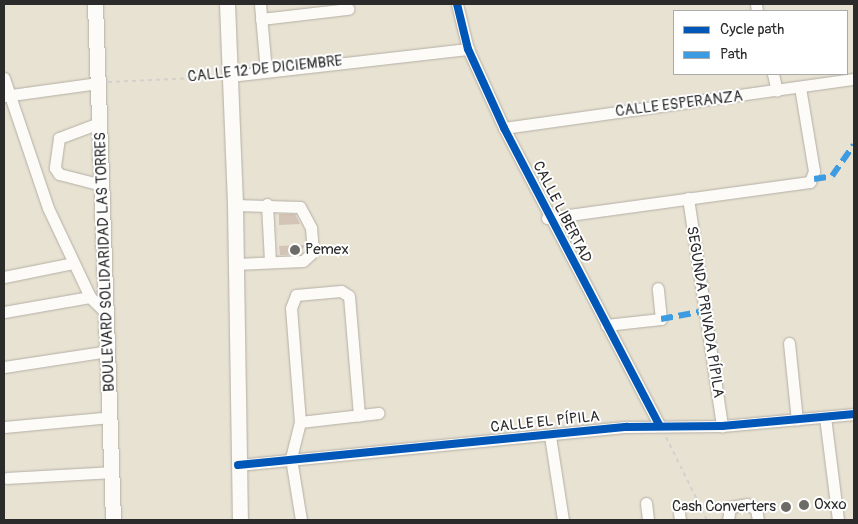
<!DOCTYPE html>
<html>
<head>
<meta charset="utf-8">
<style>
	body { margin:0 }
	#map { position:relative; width:858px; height:524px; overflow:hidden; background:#e8e2d2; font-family:Pangolin,sans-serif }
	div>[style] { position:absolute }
	.building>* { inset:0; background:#d4c3b7 }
	.path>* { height:2px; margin-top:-1px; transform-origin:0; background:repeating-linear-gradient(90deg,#d3d1ce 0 4px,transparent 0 8px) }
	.roads { filter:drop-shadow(0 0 1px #b3afa5) drop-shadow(0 0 1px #b3afa5) }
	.minor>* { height:11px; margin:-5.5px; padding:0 5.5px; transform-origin:5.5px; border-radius:5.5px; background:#fcfbf8 }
	.major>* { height:15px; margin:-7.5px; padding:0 7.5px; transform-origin:7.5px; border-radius:7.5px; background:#fcfbf8 }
	.quiet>* { height:6px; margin-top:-3px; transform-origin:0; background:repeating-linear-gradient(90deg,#3d9ce1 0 12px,transparent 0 18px) }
	.cycleway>* { height:8px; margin:-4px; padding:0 4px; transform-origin:4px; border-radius:4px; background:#0057b8 }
	.dots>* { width:14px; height:14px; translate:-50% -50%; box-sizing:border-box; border:2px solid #fff; border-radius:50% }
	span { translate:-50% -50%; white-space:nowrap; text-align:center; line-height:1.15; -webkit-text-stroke:4px #fff; paint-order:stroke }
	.street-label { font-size:15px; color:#2b2b2b }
	.poi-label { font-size:15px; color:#2b2b2b }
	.left { translate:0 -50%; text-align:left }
	.right { translate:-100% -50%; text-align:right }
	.frame { position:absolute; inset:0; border:5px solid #2b2b2b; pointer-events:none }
	.legend { position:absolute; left:673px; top:10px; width:175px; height:65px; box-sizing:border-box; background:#fff; border:1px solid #aaa; margin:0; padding:6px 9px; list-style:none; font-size:15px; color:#2b2b2b }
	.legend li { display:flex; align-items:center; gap:10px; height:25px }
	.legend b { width:25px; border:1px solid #aaa }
</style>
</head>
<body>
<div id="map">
	<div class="building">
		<i style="clip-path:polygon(279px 214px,295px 214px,300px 224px,279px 225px)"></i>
		<i style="clip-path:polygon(305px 245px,300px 254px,280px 255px,279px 246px)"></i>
	</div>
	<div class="path">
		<i style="left:108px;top:82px;width:111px;rotate:-2.6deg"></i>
		<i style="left:666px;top:437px;width:93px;rotate:63.7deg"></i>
	</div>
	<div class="roads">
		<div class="minor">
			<i style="left:260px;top:4px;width:67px;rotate:84.9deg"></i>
			<i style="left:457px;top:4px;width:46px;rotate:76.3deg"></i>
			<i style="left:468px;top:49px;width:87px;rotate:65.5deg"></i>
			<i style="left:504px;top:128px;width:336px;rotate:62.4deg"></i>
			<i style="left:756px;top:4px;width:7px;rotate:82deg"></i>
			<i style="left:261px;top:19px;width:88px;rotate:-6.6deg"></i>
			<i style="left:773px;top:74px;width:17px;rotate:77deg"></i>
			<i style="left:231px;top:76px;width:239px;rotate:-6.5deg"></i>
			<i style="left:4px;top:78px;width:137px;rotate:71.3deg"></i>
			<i style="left:48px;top:208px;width:98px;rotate:64.7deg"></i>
			<i style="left:90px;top:297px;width:21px;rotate:45deg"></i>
			<i style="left:4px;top:96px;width:95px;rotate:-7.9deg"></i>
			<i style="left:99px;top:123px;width:43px;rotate:159.4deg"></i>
			<i style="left:59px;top:138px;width:30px;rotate:98deg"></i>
			<i style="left:55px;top:168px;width:7px;rotate:56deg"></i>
			<i style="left:59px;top:174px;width:44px;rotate:14.3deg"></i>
			<i style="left:504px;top:128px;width:353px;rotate:-8deg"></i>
			<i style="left:688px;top:198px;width:231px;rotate:81.5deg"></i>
			<i style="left:267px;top:204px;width:57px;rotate:87deg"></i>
			<i style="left:235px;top:205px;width:65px;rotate:1.8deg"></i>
			<i style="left:300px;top:207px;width:24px;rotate:62deg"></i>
			<i style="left:311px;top:228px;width:24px;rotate:85deg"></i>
			<i style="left:313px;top:252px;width:13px;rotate:138deg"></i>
			<i style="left:303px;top:261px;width:67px;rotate:177.4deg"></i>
			<i style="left:547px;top:218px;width:265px;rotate:-7.8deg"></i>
			<i style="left:810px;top:182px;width:12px;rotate:-70deg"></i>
			<i style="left:814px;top:171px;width:85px;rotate:-99.5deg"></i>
			<i style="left:4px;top:277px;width:70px;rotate:-11.5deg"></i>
			<i style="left:4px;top:312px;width:87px;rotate:-9.9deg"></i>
			<i style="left:606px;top:325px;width:55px;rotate:-6.2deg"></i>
			<i style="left:661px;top:319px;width:31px;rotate:-96deg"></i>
			<i style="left:789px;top:343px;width:77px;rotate:84.1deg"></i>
			<i style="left:4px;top:367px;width:105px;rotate:-8.7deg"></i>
			<i style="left:825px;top:417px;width:104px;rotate:82.8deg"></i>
			<i style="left:300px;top:422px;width:79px;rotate:-6.6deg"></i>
			<i style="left:4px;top:427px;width:107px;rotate:-5.3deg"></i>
			<i style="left:550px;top:436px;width:85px;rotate:81.2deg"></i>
			<i style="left:238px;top:465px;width:391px;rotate:-5.6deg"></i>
			<i style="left:627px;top:427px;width:95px;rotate:-0.6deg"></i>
			<i style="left:722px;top:426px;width:133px;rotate:-5.2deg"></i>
			<i style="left:7px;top:478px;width:106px;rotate:-3.2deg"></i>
			<i style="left:646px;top:503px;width:17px;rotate:83deg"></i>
			<i style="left:679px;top:513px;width:7px;rotate:82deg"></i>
			<i style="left:301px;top:520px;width:63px;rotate:-99.2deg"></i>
			<i style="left:291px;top:458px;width:37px;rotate:-76deg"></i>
			<i style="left:300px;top:422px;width:114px;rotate:-94.5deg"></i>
			<i style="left:291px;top:308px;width:14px;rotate:-69deg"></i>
			<i style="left:296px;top:295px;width:45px;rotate:-5.1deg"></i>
			<i style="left:341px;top:291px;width:9px;rotate:32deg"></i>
			<i style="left:349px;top:296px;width:120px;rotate:85.2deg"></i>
			<i style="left:728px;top:520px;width:13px;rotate:-81deg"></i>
			<i style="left:730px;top:507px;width:17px;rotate:-10deg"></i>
			<i style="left:747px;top:504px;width:10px;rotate:29deg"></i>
			<i style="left:756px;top:509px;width:11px;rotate:80deg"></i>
		</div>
		<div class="major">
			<i style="left:95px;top:4px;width:516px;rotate:88deg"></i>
			<i style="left:227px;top:4px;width:201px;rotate:87.7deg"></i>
			<i style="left:235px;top:205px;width:315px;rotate:89.1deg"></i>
		</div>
	</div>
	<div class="quiet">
		<i style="left:814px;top:179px;width:18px;rotate:-9deg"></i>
		<i style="left:832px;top:176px;width:38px;rotate:-55deg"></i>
		<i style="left:661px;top:319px;width:44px;rotate:-10.5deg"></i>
	</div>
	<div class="cycleway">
		<i style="left:457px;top:4px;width:46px;rotate:76.3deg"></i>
		<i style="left:468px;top:49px;width:87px;rotate:65.5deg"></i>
		<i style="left:504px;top:128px;width:336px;rotate:62.4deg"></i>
		<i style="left:238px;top:465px;width:391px;rotate:-5.6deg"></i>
		<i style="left:627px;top:427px;width:95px;rotate:-0.6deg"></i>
		<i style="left:722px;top:426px;width:133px;rotate:-5.2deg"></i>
	</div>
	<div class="dots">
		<i style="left:295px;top:250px;background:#6d6b65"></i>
		<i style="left:804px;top:505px;background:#6d6b65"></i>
		<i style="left:786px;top:507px;background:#6d6b65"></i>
	</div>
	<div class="street-label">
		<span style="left:265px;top:69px;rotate:-6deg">CALLE 12 DE DICIEMBRE</span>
		<span style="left:679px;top:104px;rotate:-7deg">CALLE ESPERANZA</span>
		<span style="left:562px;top:212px;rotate:63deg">CALLE LIBERTAD</span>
		<span style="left:105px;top:262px;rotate:-92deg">BOULEVARD SOLIDARIDAD LAS TORRES</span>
		<span style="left:705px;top:312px;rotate:81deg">SEGUNDA PRIVADA PÍPILA</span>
		<span style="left:545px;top:422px;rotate:-6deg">CALLE EL PÍPILA</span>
	</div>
	<div class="poi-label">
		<span class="left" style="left:305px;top:250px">Pemex</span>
		<span class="left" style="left:814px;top:505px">Oxxo</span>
		<span class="right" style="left:776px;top:507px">Cash Converters</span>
	</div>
	<div class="frame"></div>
	<ul class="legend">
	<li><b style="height:6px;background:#0057b8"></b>Cycle path</li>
	<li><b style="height:6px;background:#3d9ce1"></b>Path</li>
	</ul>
</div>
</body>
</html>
